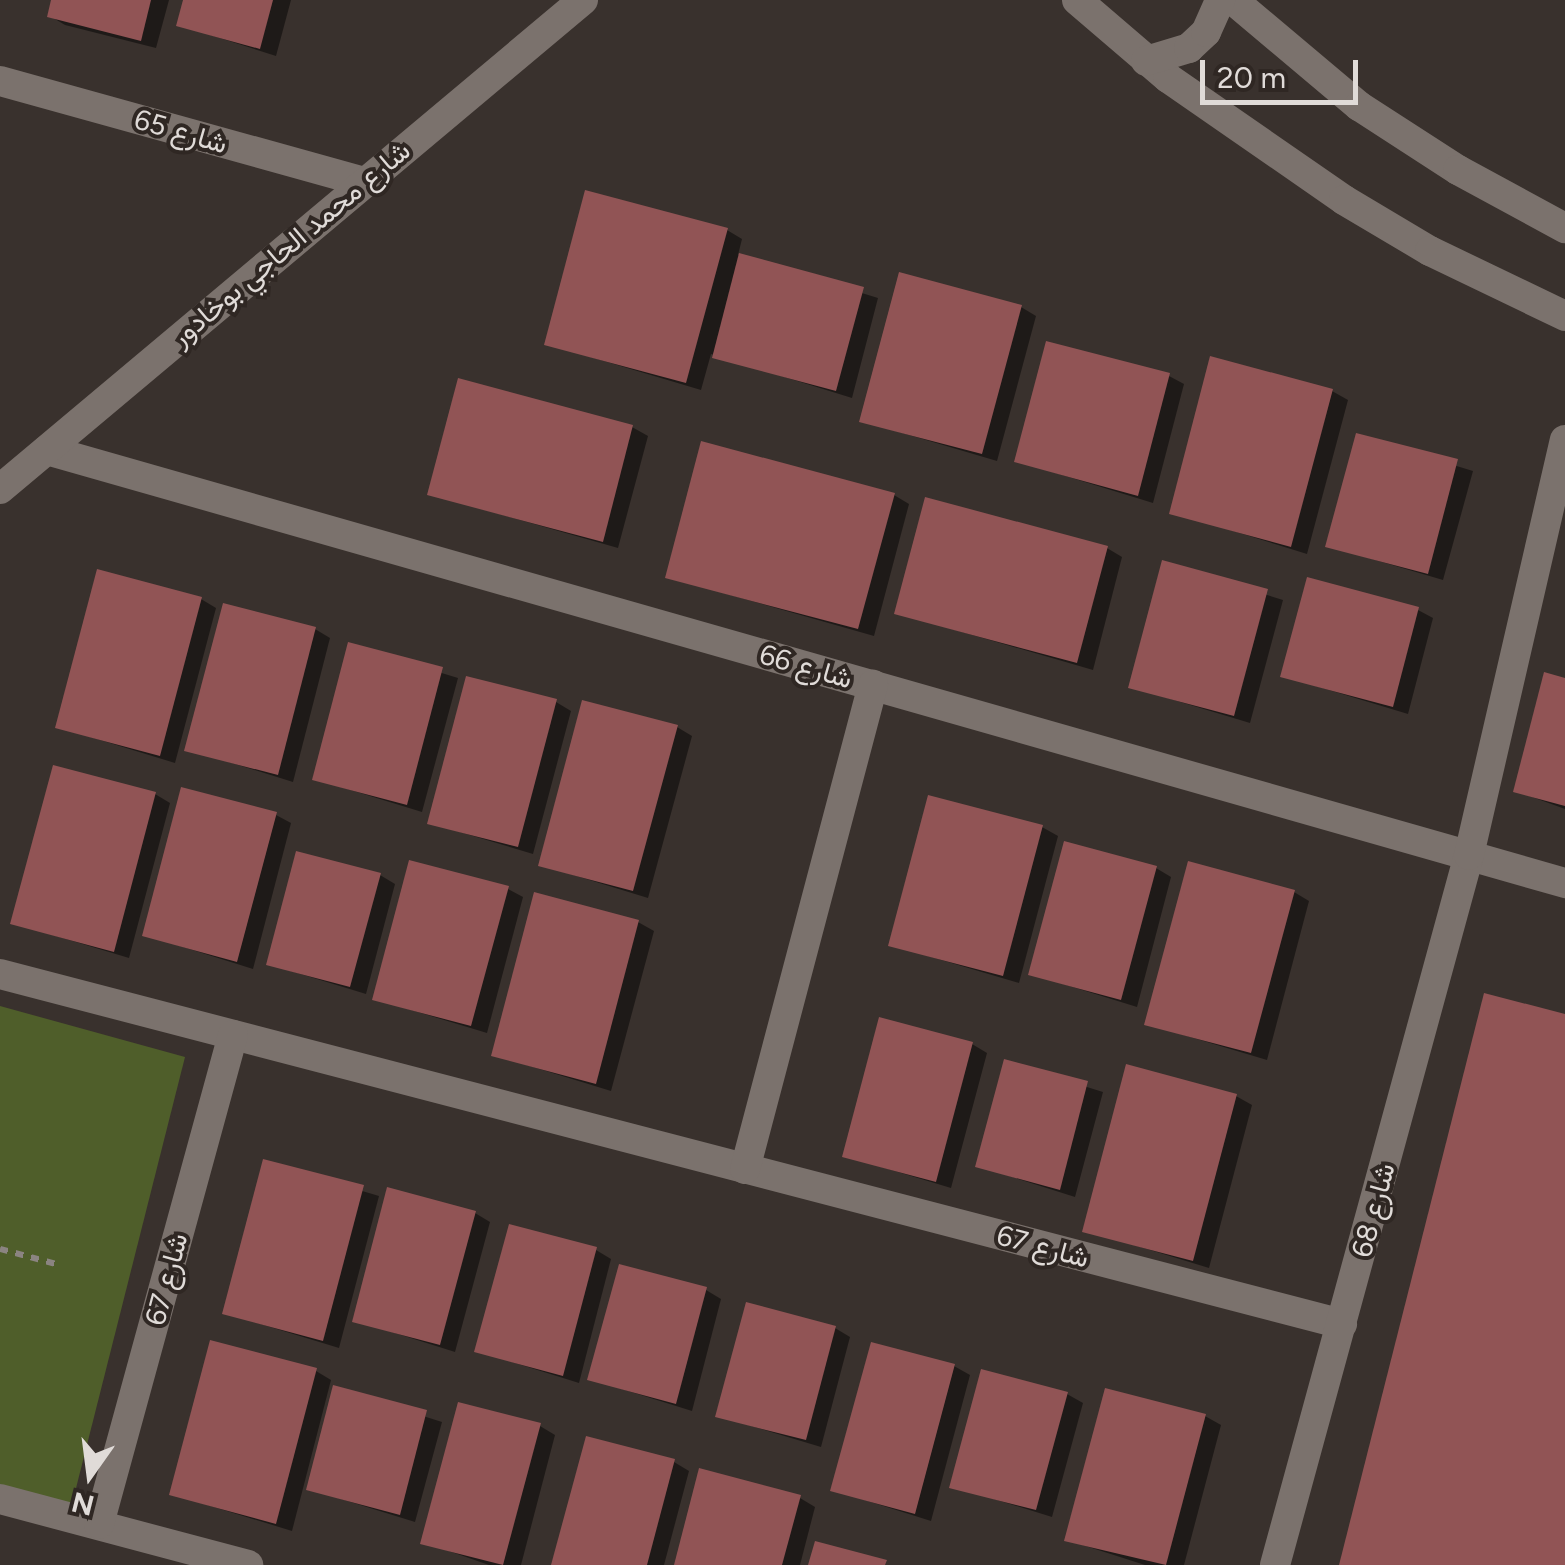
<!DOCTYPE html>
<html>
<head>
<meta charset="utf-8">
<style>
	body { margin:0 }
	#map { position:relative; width:1565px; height:1565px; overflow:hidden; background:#39312d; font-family:Figtree,Vazirmatn,sans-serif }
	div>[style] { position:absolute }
	.green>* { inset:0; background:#4f5e2a }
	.shadow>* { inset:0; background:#0007 }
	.building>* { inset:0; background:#915455 }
	.path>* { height:6px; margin-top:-3px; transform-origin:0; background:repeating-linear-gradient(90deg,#8b8481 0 8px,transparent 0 16px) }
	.minor>* { height:30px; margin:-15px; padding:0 15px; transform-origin:15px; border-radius:15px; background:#7b726d }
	span { translate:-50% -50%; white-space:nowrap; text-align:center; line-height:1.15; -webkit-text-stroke:8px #2f2723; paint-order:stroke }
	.street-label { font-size:28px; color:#e0dbd8 }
	.north { position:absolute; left:40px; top:1425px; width:100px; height:100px; -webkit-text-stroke:8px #2f2723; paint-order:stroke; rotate:194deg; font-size:28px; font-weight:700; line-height:40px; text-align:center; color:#e0dbd8 }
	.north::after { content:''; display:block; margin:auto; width:35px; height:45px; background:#e0dbd8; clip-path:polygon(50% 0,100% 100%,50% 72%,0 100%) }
	.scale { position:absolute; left:1200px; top:60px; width:158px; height:45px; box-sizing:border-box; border:5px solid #e0dbd8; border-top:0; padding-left:12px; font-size:30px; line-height:35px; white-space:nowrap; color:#e0dbd8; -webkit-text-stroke:8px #2f2723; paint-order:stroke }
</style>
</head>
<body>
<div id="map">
	<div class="green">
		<i style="clip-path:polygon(0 1006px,185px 1057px,72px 1504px,0 1486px)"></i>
	</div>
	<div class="shadow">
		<i style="clip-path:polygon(54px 0,169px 0,156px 48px,65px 25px,50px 16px)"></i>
		<i style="clip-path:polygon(185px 0,291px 0,276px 56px,179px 25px)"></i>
		<i style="clip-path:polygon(727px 230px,742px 239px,738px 255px,878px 298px,852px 398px,711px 354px,701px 390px,547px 344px)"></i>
		<i style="clip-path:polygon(1021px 307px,1036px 316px,997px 461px,862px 421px)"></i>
		<i style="clip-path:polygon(1169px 376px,1184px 384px,1153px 503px,1017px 461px)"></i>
		<i style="clip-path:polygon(1332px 391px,1348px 400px,1307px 554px,1172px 512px)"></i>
		<i style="clip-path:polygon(632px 427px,648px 436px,618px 548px,430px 494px)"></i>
		<i style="clip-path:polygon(1358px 436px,1473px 471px,1443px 580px,1328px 546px)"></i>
		<i style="clip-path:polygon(894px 495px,909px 504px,874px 636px,668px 577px)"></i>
		<i style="clip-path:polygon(1107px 548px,1122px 557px,1093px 670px,897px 613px)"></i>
		<i style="clip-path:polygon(1164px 563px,1283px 600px,1250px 723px,1131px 687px)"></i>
		<i style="clip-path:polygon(201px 599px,216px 608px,175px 763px,58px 727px)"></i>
		<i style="clip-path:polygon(1418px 610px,1433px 618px,1408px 714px,1283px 676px)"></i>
		<i style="clip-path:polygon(315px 629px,330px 638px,293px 782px,187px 749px)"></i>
		<i style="clip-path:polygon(350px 645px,458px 678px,422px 812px,315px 779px)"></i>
		<i style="clip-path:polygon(1565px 681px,1565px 809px,1516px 791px)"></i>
		<i style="clip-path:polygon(556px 702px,571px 711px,533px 854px,430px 823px)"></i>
		<i style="clip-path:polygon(677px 727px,692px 736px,648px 898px,541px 865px)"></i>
		<i style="clip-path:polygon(155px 794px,170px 803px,129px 958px,13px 923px)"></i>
		<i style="clip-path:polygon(276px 815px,291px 823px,253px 969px,145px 935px)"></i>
		<i style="clip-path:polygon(1042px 827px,1058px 836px,1019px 983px,891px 945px)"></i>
		<i style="clip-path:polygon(1156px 868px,1171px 877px,1137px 1007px,1031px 974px)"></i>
		<i style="clip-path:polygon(380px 875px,395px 884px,366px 994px,268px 964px)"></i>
		<i style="clip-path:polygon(508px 889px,523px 897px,487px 1033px,375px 999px)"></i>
		<i style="clip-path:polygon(1294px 892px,1309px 901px,1267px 1060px,1147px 1024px)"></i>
		<i style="clip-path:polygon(638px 922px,654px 931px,611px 1091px,494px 1055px)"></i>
		<i style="clip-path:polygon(972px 1044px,987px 1053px,951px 1188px,845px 1156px)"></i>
		<i style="clip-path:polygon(1006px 1062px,1103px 1092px,1075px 1197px,978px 1166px)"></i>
		<i style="clip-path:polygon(1236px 1096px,1252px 1105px,1209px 1268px,1085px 1230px)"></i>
		<i style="clip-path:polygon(265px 1162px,379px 1196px,339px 1348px,225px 1313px)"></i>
		<i style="clip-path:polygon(475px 1213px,490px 1222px,455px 1352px,354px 1320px)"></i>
		<i style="clip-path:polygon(596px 1250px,611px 1259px,579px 1383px,477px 1351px)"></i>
		<i style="clip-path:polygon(706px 1290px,721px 1299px,692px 1411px,590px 1379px)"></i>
		<i style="clip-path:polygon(835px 1328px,850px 1337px,821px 1447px,718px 1416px)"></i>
		<i style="clip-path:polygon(954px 1366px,970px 1375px,931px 1521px,833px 1490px)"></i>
		<i style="clip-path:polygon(316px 1371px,331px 1380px,292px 1531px,172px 1494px)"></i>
		<i style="clip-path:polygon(335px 1388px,442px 1422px,415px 1522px,309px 1489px)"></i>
		<i style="clip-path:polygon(1067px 1394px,1083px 1403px,1052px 1517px,952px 1486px)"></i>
		<i style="clip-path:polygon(1205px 1416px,1221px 1425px,1184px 1565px,1145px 1565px,1067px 1540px)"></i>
		<i style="clip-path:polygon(540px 1426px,555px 1435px,521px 1565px,489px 1565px,423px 1542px)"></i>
		<i style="clip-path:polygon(674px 1462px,689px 1471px,664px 1565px,554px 1565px)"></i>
		<i style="clip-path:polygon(800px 1498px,815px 1507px,800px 1565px,676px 1565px)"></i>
	</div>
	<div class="building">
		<i style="clip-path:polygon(51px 0,151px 0,141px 41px,47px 17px)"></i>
		<i style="clip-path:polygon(183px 0,273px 0,260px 49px,176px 26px)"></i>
		<i style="clip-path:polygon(585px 190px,728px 228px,686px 383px,544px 345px)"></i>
		<i style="clip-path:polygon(739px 253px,864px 287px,836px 391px,712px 358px)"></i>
		<i style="clip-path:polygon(899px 272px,1022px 305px,982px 454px,859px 422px)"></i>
		<i style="clip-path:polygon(1046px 341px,1170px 373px,1138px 496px,1014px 462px)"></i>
		<i style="clip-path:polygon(1210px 356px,1333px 389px,1291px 547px,1169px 514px)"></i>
		<i style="clip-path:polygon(458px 378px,633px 425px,603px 542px,427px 495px)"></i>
		<i style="clip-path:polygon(1356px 433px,1458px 459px,1428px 574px,1325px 547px)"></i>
		<i style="clip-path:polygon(701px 441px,895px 493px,858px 629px,665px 578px)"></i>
		<i style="clip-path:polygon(925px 497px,1108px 546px,1077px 663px,894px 614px)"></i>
		<i style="clip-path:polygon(1162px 560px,1268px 589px,1234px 716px,1128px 688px)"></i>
		<i style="clip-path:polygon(97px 569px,202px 597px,160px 756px,55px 728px)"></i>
		<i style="clip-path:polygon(1307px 577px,1419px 607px,1393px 707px,1280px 677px)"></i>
		<i style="clip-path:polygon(223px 603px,316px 627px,278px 775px,184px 751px)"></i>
		<i style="clip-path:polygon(348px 642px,443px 667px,407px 805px,312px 780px)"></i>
		<i style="clip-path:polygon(1544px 672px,1565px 678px,1565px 806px,1513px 792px)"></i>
		<i style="clip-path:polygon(466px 676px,557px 699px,518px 847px,427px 824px)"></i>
		<i style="clip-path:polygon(582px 700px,678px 725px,633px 891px,538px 866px)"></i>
		<i style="clip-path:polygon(53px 765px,156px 792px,114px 952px,10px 924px)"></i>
		<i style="clip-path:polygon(181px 787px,277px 812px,237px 962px,142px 936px)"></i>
		<i style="clip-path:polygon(928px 795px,1043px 825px,1003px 976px,888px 946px)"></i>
		<i style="clip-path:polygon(1064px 841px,1157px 866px,1121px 1000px,1028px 975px)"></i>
		<i style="clip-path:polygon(296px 851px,381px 873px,350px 987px,266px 965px)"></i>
		<i style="clip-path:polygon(409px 860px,509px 886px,471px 1026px,372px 1000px)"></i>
		<i style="clip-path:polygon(1188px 861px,1295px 890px,1251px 1053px,1144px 1025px)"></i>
		<i style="clip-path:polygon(534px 892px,639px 920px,596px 1084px,491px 1056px)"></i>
		<i style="clip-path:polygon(1484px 993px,1565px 1014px,1565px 1565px,1339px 1565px)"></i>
		<i style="clip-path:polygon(879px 1017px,973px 1042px,936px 1182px,842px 1157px)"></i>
		<i style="clip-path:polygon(1004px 1059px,1088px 1081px,1060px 1190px,975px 1167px)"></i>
		<i style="clip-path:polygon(1126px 1064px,1237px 1094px,1193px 1261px,1082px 1232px)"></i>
		<i style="clip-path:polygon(263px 1159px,364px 1185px,323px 1341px,222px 1314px)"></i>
		<i style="clip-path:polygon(387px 1187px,476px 1211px,440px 1345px,352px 1322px)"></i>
		<i style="clip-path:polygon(509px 1224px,597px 1247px,563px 1376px,474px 1352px)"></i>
		<i style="clip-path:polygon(619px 1264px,707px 1287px,676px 1404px,587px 1380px)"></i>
		<i style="clip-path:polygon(746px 1302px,836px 1326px,806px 1440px,715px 1417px)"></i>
		<i style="clip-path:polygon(210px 1340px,317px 1368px,276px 1524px,169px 1495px)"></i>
		<i style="clip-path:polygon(871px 1342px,955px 1364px,915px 1514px,830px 1491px)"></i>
		<i style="clip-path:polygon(981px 1369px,1068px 1392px,1036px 1510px,949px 1488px)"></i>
		<i style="clip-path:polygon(333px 1385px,427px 1410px,400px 1515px,306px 1490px)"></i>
		<i style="clip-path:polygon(1105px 1388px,1206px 1414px,1166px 1565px,1064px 1541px)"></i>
		<i style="clip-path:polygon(458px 1402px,541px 1423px,503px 1565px,420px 1544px)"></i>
		<i style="clip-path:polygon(586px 1436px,675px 1459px,647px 1565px,551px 1565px)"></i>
		<i style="clip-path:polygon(699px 1468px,801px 1495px,782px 1565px,674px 1565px)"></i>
		<i style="clip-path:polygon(815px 1541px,887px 1560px,885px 1565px,808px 1565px)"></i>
	</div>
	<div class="path">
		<i style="left:0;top:1249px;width:58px;rotate:15deg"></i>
	</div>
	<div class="minor">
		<i style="left:1077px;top:0;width:120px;rotate:40.6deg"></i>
		<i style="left:1168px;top:78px;width:214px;rotate:34.7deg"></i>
		<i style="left:1344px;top:200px;width:100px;rotate:30.7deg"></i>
		<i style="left:1430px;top:251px;width:150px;rotate:25.7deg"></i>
		<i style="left:1233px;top:0;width:165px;rotate:40.1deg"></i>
		<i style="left:1359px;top:106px;width:118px;rotate:32.9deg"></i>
		<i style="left:1458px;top:170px;width:122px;rotate:28.5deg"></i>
		<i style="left:1146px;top:61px;width:45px;rotate:-16.8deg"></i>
		<i style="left:1189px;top:48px;width:23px;rotate:-43deg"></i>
		<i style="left:1206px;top:32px;width:35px;rotate:-66deg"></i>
		<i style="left:0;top:81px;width:375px;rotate:15.5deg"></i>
		<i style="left:47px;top:450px;width:1579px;rotate:15.92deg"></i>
		<i style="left:0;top:489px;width:761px;rotate:-39.99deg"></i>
		<i style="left:0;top:974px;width:1387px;rotate:14.62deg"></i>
		<i style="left:745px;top:1169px;width:501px;rotate:-75.19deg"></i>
		<i style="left:0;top:1499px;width:257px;rotate:14.9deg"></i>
		<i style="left:99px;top:1524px;width:507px;rotate:-74.68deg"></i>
		<i style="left:1275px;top:1565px;width:736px;rotate:-74.72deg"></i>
		<i style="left:1469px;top:855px;width:426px;rotate:-77deg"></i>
	</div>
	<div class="street-label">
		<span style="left:181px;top:131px;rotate:16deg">شارع 65</span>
		<span style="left:290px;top:243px;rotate:-40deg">شارع محمد الحاجي بوخادور</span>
		<span style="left:806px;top:666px;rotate:16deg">شارع 66</span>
		<span style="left:1373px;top:1210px;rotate:-75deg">شارع 68</span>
		<span style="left:1043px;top:1246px;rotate:15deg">شارع 67</span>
		<span style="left:166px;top:1279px;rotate:-75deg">شارع 67</span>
	</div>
	<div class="north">N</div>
	<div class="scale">20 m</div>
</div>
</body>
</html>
